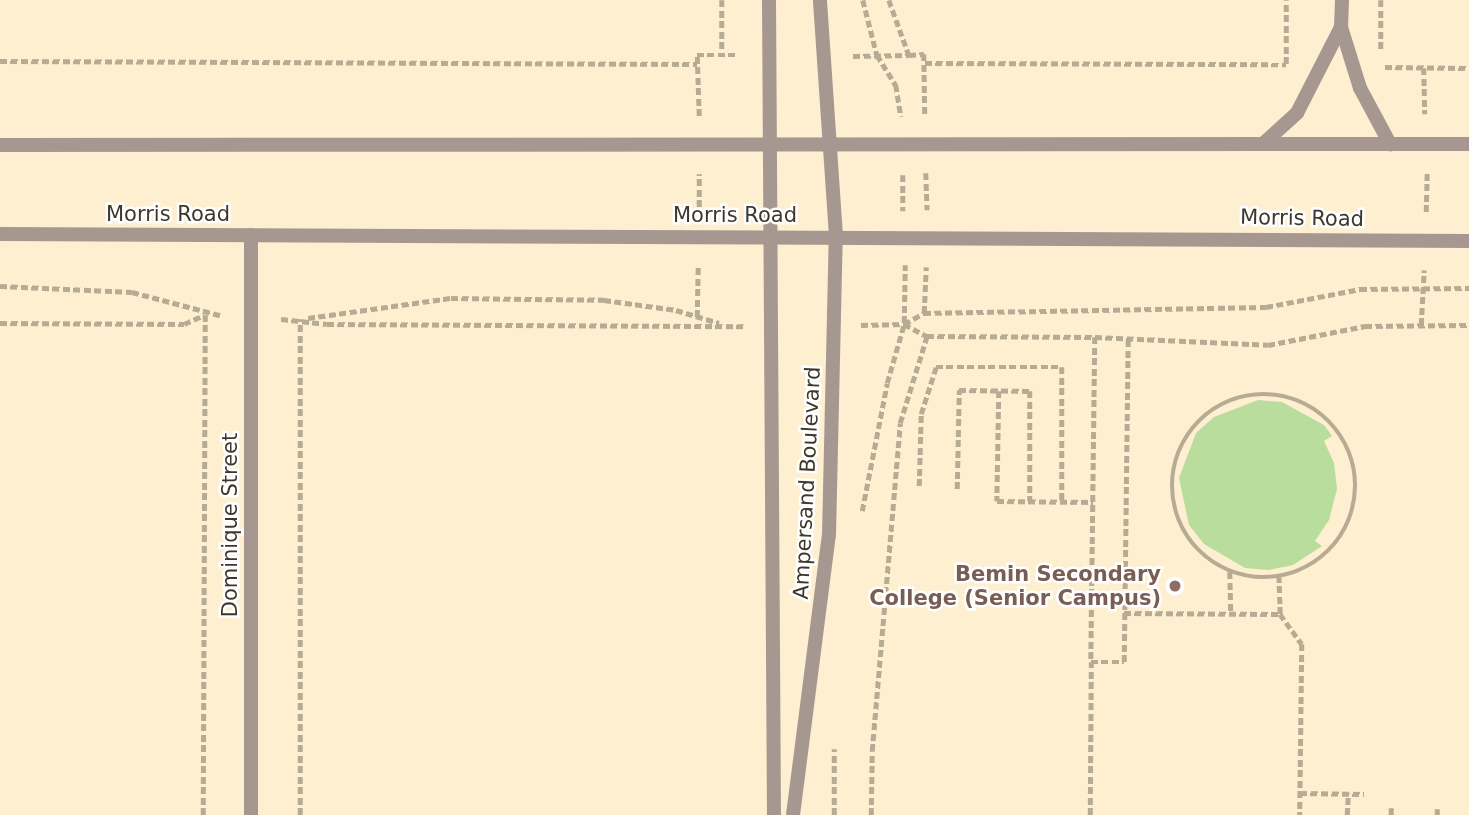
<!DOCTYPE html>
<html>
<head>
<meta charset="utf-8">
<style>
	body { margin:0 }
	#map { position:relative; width:1469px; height:815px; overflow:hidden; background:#fdefd0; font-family:"DejaVu Sans",sans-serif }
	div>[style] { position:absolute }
	.green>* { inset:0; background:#b8dd9d }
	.path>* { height:4.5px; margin-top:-2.25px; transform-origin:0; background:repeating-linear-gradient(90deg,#b6ac94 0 7px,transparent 0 10.5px) }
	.path>.ring { margin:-2.25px; padding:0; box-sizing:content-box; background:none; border:4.5px solid #b6ac94; border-radius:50% }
	.minor>* { height:14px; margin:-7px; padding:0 7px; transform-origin:7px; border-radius:7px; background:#a69791 }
	.tertiary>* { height:14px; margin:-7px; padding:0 7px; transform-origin:7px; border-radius:7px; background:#a69791 }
	.dots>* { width:19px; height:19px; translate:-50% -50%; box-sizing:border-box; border:4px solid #fff; border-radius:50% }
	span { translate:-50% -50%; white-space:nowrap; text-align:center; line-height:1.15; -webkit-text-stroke:5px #fff; paint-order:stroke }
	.street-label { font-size:21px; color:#3d382c }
	.education-label { font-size:21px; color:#785e54; font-weight:700 }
	.right { translate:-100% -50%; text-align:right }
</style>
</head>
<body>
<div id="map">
	<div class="green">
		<i style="clip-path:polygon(1258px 400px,1282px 402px,1324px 425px,1332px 436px,1324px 441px,1334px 463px,1337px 489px,1329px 520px,1315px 541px,1322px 546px,1293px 565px,1269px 570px,1245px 568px,1204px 544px,1189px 525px,1179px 478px,1196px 433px,1214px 417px)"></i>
	</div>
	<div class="path">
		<i style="left:722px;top:0;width:55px;rotate:90deg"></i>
		<i style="left:863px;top:0;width:57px;rotate:75.7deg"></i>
		<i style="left:877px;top:55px;width:36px;rotate:58deg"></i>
		<i style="left:896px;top:85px;width:32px;rotate:81deg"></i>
		<i style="left:889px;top:0;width:59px;rotate:70deg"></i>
		<i style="left:909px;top:55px;width:15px;rotate:-4deg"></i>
		<i style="left:924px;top:54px;width:61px;rotate:89.1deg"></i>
		<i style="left:1381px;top:0;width:49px;rotate:90deg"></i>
		<i style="left:853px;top:56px;width:56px;rotate:-1deg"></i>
		<i style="left:0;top:61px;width:697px;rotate:0.25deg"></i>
		<i style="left:925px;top:63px;width:361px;rotate:0.2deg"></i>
		<i style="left:1286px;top:64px;width:64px;rotate:-90deg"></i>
		<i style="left:1385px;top:67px;width:84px;rotate:0.7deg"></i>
		<i style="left:1424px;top:68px;width:46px;rotate:88.8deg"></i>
		<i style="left:699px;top:116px;width:61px;rotate:-91.9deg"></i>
		<i style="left:697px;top:55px;width:42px"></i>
		<i style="left:926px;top:173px;width:37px;rotate:88deg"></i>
		<i style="left:903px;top:175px;width:36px;rotate:90deg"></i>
		<i style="left:699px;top:207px;width:33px;rotate:-90deg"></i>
		<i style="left:1426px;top:212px;width:40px;rotate:-88.6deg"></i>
		<i style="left:0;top:286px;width:132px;rotate:2.6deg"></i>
		<i style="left:132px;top:292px;width:94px;rotate:14.8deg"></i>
		<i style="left:924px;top:313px;width:46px;rotate:-87.5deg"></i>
		<i style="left:697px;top:317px;width:52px;rotate:-88.9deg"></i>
		<i style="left:308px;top:318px;width:144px;rotate:-8deg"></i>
		<i style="left:451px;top:298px;width:153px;rotate:0.7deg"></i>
		<i style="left:604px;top:300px;width:73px;rotate:7.9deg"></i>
		<i style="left:676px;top:310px;width:45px;rotate:16.8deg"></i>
		<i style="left:281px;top:319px;width:46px;rotate:6.2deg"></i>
		<i style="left:327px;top:324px;width:417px;rotate:0.3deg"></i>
		<i style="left:0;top:323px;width:184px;rotate:0.3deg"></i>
		<i style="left:184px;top:324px;width:22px;rotate:-24deg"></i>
		<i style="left:904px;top:323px;width:58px;rotate:-89deg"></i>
		<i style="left:861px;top:325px;width:43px;rotate:-1.3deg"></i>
		<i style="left:904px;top:324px;width:26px;rotate:28deg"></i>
		<i style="left:927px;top:336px;width:168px;rotate:0.3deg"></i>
		<i style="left:1095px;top:337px;width:173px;rotate:2.6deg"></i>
		<i style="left:1268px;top:345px;width:99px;rotate:-11.1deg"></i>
		<i style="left:1365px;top:326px;width:104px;rotate:-0.6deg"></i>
		<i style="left:1421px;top:325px;width:55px;rotate:-86.9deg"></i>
		<i style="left:1095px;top:337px;width:325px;rotate:90.7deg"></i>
		<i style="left:1091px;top:662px;width:33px"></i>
		<i style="left:1124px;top:662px;width:324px;rotate:-89.3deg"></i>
		<i style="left:999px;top:391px;width:110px;rotate:91deg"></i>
		<i style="left:997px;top:501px;width:96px;rotate:0.6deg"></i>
		<i class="ring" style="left:1172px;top:394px;width:179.5px;height:179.5px"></i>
		<i style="left:919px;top:486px;width:72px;rotate:-88.4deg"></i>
		<i style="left:921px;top:414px;width:49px;rotate:-72.3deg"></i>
		<i style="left:936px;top:367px;width:126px"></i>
		<i style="left:1062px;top:367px;width:135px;rotate:90deg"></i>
		<i style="left:957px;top:489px;width:99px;rotate:-88.8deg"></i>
		<i style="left:959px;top:390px;width:71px;rotate:0.8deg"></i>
		<i style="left:1030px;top:391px;width:110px;rotate:90deg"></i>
		<i style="left:862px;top:511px;width:130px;rotate:-78.9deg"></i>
		<i style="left:887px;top:383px;width:61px;rotate:-73.9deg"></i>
		<i style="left:904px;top:324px;width:23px;rotate:-29deg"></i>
		<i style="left:924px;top:313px;width:342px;rotate:-1deg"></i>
		<i style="left:1266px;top:307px;width:96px;rotate:-10.8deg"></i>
		<i style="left:1360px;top:289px;width:109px;rotate:-0.5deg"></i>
		<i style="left:1230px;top:572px;width:42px;rotate:88.6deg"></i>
		<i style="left:1124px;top:613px;width:156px;rotate:0.4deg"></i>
		<i style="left:1280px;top:614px;width:37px;rotate:-92deg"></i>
		<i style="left:1280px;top:614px;width:37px;rotate:54deg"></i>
		<i style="left:1302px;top:644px;width:171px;rotate:90.7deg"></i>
		<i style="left:1300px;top:793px;width:64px;rotate:0.9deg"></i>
		<i style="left:203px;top:815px;width:500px;rotate:-89.77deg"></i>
		<i style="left:300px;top:815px;width:496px;rotate:-90deg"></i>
		<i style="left:834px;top:815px;width:66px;rotate:-90deg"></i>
		<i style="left:871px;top:815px;width:64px;rotate:-89.1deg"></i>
		<i style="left:872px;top:751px;width:329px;rotate:-85.1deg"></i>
		<i style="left:900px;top:423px;width:91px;rotate:-72.8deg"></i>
		<i style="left:1090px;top:815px;width:153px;rotate:-89.6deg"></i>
		<i style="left:1347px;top:815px;width:22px;rotate:-87deg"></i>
		<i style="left:1391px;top:815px;width:7px;rotate:-90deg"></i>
		<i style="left:1437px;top:815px;width:6px;rotate:-90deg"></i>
	</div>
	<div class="minor">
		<i style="left:1342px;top:0;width:27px;rotate:92deg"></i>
		<i style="left:1341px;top:27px;width:64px;rotate:72.7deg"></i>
		<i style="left:1360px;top:88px;width:64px;rotate:61.8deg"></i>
		<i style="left:1264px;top:143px;width:45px;rotate:-42.3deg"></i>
		<i style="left:1297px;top:113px;width:97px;rotate:-62.9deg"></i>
		<i style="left:251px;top:235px;width:580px;rotate:90deg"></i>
	</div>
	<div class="tertiary">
		<i style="left:769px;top:0;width:815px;rotate:89.65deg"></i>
		<i style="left:0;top:145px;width:1469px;rotate:-0.04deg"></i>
		<i style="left:0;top:234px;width:1469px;rotate:0.27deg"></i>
		<i style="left:793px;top:815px;width:282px;rotate:-82.7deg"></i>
		<i style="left:829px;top:535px;width:299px;rotate:-88.7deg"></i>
		<i style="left:836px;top:236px;width:237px;rotate:-93.9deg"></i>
	</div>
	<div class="dots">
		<i style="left:1175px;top:586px;background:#8d6e63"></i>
	</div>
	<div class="street-label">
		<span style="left:168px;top:214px">Morris Road</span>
		<span style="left:735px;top:215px">Morris Road</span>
		<span style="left:1302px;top:218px;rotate:1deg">Morris Road</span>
		<span style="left:807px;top:483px;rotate:-87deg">Ampersand Boulevard</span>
		<span style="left:230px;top:525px;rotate:-90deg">Dominique Street</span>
	</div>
	<div class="education-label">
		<span class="right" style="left:1161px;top:586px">Bemin Secondary<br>College (Senior Campus)</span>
	</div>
</div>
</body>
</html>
